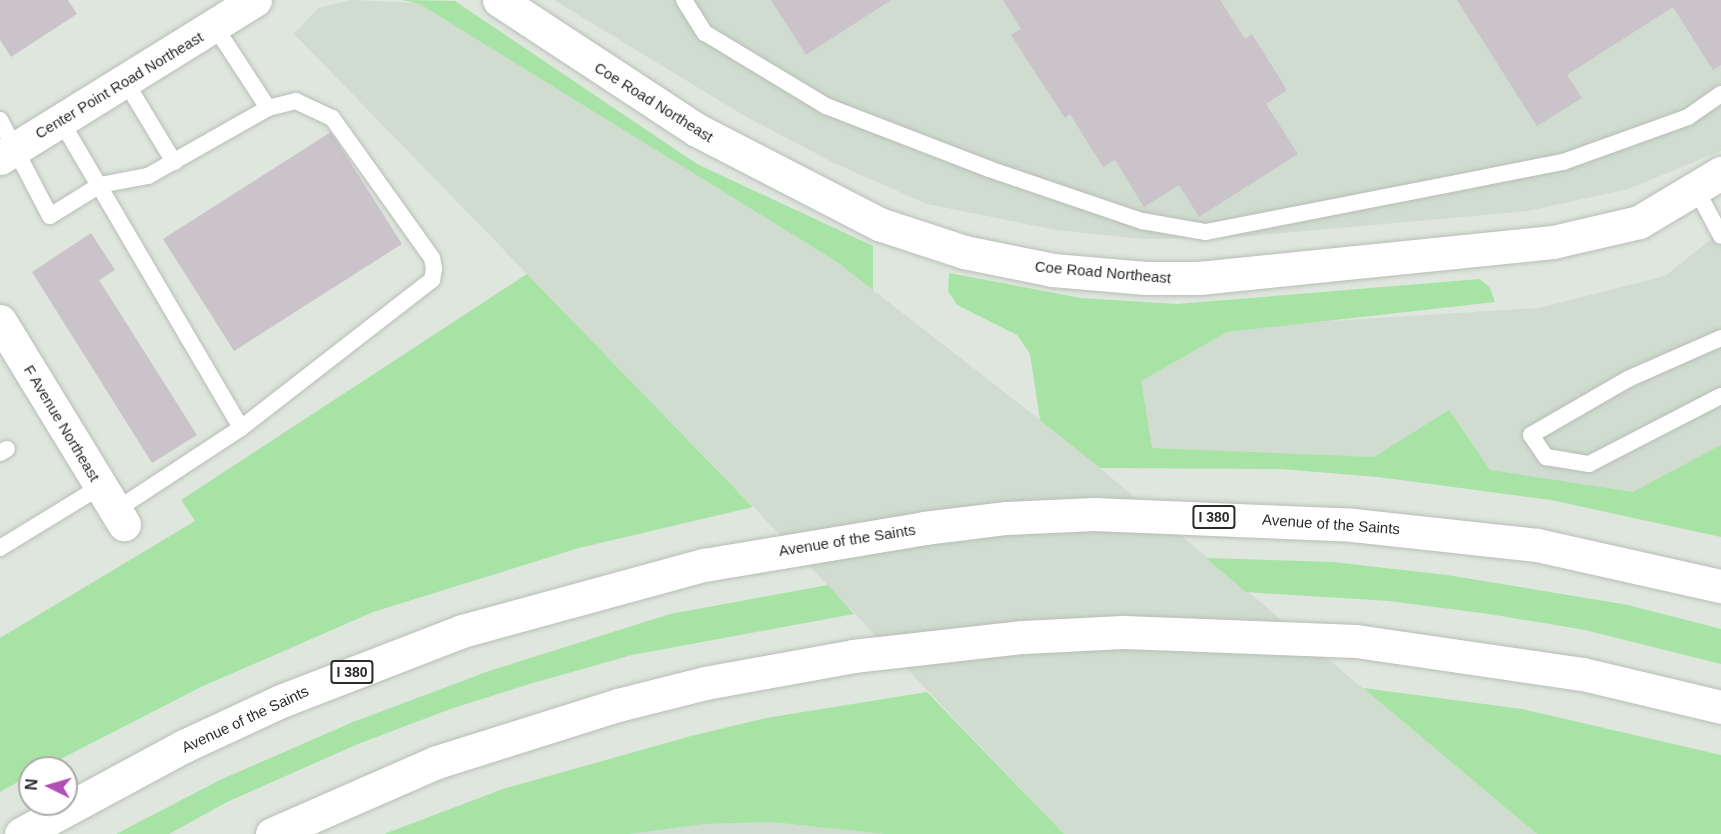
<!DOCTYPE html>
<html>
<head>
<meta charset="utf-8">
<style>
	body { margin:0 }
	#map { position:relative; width:1721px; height:834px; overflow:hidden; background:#dfe6de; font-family:Helvetica,sans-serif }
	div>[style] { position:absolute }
	.built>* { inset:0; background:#d0dccf }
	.green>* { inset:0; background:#a7e3a5 }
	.building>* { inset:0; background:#cac3ca }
	.roads { filter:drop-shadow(0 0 2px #b7beb6) drop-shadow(0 0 2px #b7beb6) }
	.service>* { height:16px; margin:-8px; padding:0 8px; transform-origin:8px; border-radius:8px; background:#fff }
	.minor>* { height:33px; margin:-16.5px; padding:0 16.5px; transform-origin:16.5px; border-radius:16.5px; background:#fff }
	.secondary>* { height:33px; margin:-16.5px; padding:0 16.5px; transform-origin:16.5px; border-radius:16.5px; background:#fff }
	.motorway>* { height:33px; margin:-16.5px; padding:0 16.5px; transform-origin:16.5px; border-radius:16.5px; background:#fff }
	span { translate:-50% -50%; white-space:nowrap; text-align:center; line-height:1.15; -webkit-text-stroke:4.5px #fff; paint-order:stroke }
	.shield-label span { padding:2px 4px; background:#fff; border:2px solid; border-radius:4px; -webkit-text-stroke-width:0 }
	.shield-label { font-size:14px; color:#292c29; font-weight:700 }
	.street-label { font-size:15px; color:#292c29 }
	.north { position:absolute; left:18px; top:756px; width:60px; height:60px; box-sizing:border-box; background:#fff; border:2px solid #a9aba9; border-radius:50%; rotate:275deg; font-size:16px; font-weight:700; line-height:24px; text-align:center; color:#292c29 }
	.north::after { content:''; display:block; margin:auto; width:21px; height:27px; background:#b14fb6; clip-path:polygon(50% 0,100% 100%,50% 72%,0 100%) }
</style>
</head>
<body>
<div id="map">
	<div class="built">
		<i style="clip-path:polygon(351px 0,420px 3px,837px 262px,1076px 448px,1537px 834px,1064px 834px,744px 497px,294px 34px,318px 8px)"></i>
		<i style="clip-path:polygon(554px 0,1721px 0,1721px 151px,1628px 189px,1528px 211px,1240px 237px,1143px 239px,1056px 230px,927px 204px,834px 163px,743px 115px)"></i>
		<i style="clip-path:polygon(1721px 231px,1721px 507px,1416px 459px,1104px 446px,1085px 412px,1227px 332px,1299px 323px,1539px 308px,1665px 276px)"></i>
		<i style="clip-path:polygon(771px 822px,884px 834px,629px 834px,704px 824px)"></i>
	</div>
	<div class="green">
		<i style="clip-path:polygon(402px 0,455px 1px,697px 164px,873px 246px,873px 290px,837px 262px,420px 4px)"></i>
		<i style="clip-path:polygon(949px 273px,1081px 298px,1177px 304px,1480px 279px,1490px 288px,1495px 302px,1227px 332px,1141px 381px,1152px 448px,1374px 457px,1449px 410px,1490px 470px,1633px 492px,1721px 445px,1721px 537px,1551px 500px,1378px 477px,1281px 469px,1100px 468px,1040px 420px,1030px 354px,1017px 335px,957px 305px,948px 291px)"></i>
		<i style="clip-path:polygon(527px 274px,753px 507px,579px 548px,373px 612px,201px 687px,43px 768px,30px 768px,30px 775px,0 792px,0 638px,195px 521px,181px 500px)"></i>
		<i style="clip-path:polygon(1206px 558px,1333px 562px,1447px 575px,1628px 605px,1721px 629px,1721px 664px,1585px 630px,1489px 614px,1389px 601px,1246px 592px)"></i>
		<i style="clip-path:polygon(828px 585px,854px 614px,632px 655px,533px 683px,453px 708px,358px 744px,227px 802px,169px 834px,116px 834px,220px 780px,353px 722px,489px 671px,670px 614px)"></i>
		<i style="clip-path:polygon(1363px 688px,1522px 709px,1721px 755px,1721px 834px,1537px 834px)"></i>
		<i style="clip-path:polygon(927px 692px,1064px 834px,884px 834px,771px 822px,704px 824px,629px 834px,384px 834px,503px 789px,691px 736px,766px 718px)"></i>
	</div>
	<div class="building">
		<i style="clip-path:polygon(0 0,68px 0,77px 14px,11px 57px,0 40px)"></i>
		<i style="clip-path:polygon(771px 0,891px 0,806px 55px)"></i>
		<i style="clip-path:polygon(1003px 0,1220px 0,1245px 39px,1252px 34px,1287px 90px,1266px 104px,1298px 154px,1199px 217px,1179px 185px,1144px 207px,1115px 160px,1103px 167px,1070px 114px,1065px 118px,1011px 35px,1021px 29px)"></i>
		<i style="clip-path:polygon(1457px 0,1721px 0,1721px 65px,1713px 70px,1673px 7px,1567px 75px,1582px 98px,1537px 126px)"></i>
		<i style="clip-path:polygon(331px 132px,402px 244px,234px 351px,163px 239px)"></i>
		<i style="clip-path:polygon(91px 233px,115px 270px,99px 280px,197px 435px,152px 463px,32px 272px)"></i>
	</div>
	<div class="roads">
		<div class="service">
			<i style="left:684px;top:0;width:39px;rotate:58deg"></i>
			<i style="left:705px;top:33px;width:141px;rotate:31.1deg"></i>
			<i style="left:826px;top:106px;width:175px;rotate:21.1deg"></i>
			<i style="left:989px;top:169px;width:162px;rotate:18.8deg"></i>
			<i style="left:1142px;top:221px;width:65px;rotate:9.8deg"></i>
			<i style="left:1206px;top:232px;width:364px;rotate:-11.1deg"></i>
			<i style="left:1563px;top:162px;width:133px;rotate:-19.8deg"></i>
			<i style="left:1688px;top:117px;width:40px;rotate:-34.9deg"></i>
			<i style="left:125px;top:81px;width:95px;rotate:58.8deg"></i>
			<i style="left:0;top:120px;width:108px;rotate:62.5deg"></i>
			<i style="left:50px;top:216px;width:59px;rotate:-31.8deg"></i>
			<i style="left:100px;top:185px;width:49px;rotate:-10.6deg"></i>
			<i style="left:148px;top:176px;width:138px;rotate:-29.5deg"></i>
			<i style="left:268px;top:108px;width:103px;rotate:-123.1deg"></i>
			<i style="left:61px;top:121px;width:356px;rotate:59.6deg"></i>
			<i style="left:241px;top:428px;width:149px;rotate:146.7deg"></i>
			<i style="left:1696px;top:189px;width:53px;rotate:62deg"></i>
			<i style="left:1721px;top:338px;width:102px;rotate:156.2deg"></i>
			<i style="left:1628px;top:379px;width:112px;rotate:150deg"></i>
			<i style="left:1531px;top:435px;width:27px;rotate:56deg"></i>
			<i style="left:1546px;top:457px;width:44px;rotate:9.2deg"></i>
			<i style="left:1589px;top:464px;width:148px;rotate:-27.3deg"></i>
			<i style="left:241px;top:428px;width:242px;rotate:-37.8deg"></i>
			<i style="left:432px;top:280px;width:11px;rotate:-80deg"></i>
			<i style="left:434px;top:269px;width:11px;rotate:-100deg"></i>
			<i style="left:432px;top:258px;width:172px;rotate:-125.5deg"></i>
			<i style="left:332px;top:118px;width:40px;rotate:-155deg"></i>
			<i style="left:296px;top:101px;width:29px;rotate:166deg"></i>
			<i style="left:0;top:453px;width:8px;rotate:-30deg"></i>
			<i style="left:0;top:548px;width:119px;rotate:-31.5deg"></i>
		</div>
		<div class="minor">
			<i style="left:0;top:321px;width:238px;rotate:58.6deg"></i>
		</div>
		<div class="secondary">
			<i style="left:499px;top:0;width:237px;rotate:33.3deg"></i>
			<i style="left:697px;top:130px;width:205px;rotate:27.3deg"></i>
			<i style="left:879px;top:224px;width:89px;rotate:18.2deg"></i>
			<i style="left:964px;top:252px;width:91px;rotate:11.4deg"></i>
			<i style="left:1053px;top:270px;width:93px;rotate:4.9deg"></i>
			<i style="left:1146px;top:278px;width:53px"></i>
			<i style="left:1199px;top:278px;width:356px;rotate:-5.8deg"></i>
			<i style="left:1553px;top:242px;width:88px;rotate:-13.1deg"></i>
			<i style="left:1639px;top:222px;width:96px;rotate:-30.9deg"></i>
			<i style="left:0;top:158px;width:300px;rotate:-31.8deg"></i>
		</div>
		<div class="motorway">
			<i style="left:21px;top:834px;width:185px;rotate:-28.4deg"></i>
			<i style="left:184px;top:746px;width:107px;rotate:-24.9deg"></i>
			<i style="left:281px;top:701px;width:194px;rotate:-21.1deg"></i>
			<i style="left:462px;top:631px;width:251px;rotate:-15.3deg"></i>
			<i style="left:704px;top:565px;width:223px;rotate:-9.5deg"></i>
			<i style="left:924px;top:528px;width:83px;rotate:-7deg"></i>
			<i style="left:1006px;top:518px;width:88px;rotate:-2.6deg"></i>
			<i style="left:1094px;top:514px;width:259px;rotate:2.4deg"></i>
			<i style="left:1353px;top:525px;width:185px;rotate:6.2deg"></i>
			<i style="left:1537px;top:545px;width:189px;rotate:12.6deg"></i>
			<i style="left:272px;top:834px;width:180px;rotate:-23.6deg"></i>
			<i style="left:437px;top:762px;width:190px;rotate:-17.5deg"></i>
			<i style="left:618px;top:705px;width:90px;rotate:-14.2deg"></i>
			<i style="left:705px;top:683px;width:150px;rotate:-10.3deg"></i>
			<i style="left:853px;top:656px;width:171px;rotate:-6.4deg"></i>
			<i style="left:1023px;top:637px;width:100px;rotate:-2.9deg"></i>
			<i style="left:1123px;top:632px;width:233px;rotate:2.2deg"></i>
			<i style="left:1356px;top:641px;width:229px;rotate:8.3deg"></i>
			<i style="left:1583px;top:674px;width:142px;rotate:13.4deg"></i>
		</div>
	</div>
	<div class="shield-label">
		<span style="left:1214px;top:517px">I 380</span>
		<span style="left:352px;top:672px">I 380</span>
	</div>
	<div class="street-label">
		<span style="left:119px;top:85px;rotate:-31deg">Center Point Road Northeast</span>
		<span style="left:654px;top:102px;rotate:32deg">Coe Road Northeast</span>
		<span style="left:1103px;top:272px;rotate:5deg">Coe Road Northeast</span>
		<span style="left:62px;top:423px;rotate:59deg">F Avenue Northeast</span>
		<span style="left:1331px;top:524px;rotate:4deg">Avenue of the Saints</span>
		<span style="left:847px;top:540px;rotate:-9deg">Avenue of the Saints</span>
		<span style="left:245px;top:719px;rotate:-25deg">Avenue of the Saints</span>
	</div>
	<div class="north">N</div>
</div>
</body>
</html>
